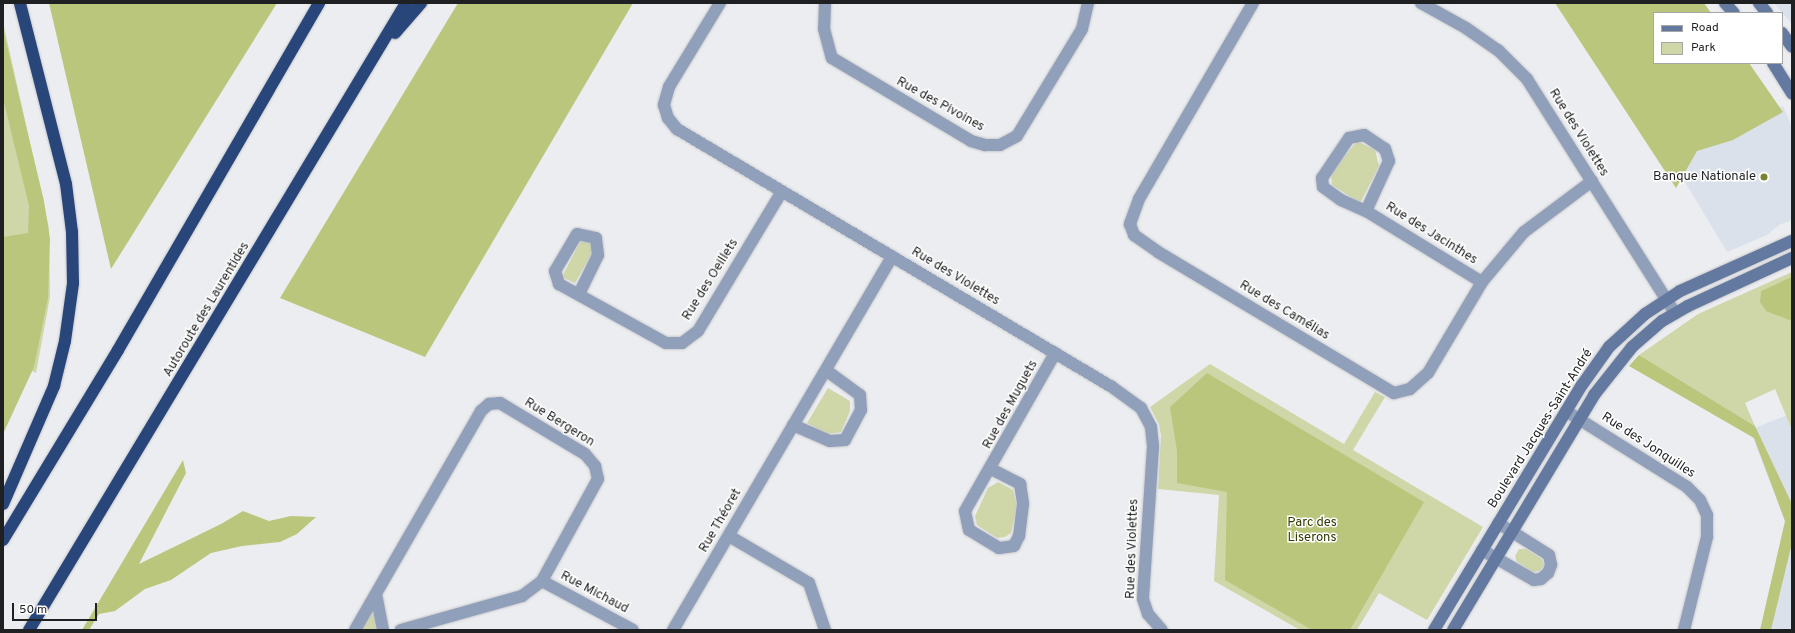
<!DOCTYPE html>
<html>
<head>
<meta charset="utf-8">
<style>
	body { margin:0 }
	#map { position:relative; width:1795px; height:633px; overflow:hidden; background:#ecedf0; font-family:Overpass,sans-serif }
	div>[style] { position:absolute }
	.built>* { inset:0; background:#dbe1ea }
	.green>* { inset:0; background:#cfd7a8 }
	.forest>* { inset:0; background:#bbc67d }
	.roads { filter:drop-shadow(0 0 1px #c7c8cb) drop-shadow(0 0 1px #c7c8cb) }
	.street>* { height:12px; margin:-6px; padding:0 6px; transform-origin:6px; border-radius:6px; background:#909fba }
	.secondary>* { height:12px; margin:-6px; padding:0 6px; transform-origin:6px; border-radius:6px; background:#6379a0 }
	.highway>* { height:12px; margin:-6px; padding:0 6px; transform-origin:6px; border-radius:6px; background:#29467b }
	.dots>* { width:11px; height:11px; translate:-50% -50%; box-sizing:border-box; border:2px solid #fff; border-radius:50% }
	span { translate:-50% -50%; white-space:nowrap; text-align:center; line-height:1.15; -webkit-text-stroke:3px #fff; paint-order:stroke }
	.street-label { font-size:13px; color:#1f2021 }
	.poi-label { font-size:13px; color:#1f2021 }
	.right { translate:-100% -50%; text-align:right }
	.park-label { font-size:13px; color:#333800 }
	.frame { position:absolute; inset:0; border:4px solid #1f2021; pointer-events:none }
	.legend { position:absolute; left:1653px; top:12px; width:130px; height:52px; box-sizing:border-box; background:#fff; border:1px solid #a5a6a6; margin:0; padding:5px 7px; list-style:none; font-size:12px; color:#1f2021 }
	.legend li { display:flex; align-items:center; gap:8px; height:20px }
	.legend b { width:20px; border:1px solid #a5a6a6 }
	.scale { position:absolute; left:12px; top:603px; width:85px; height:18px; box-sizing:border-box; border:2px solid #1f2021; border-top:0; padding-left:5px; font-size:12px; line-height:14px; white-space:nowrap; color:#1f2021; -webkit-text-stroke:3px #fff; paint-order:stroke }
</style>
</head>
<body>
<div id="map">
	<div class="built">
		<i style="clip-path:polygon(1774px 3px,1792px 3px,1792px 24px)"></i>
		<i style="clip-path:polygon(1783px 106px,1792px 127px,1792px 220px,1779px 225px,1767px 235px,1727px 252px,1670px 157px)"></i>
		<i style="clip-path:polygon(1792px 413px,1792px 630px,1762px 630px,1786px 524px,1750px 430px)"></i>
	</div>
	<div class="green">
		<i style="clip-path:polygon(3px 22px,49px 228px,50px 297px,36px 373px,3px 356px)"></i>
		<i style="clip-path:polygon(1357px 141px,1375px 150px,1379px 166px,1360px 203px,1332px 185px,1331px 173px)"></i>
		<i style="clip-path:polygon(588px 241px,592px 245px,592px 253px,575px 283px,562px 277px,580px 242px)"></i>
		<i style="clip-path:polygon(1792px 272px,1792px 430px,1775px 389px,1745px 403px,1755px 426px,1639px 355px,1698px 314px)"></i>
		<i style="clip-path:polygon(1210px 364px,1344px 444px,1375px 392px,1385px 397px,1353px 450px,1483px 527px,1427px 620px,1379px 593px,1357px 630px,1300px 630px,1214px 581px,1219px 495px,1158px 489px,1161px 436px,1159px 424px,1150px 407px)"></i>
		<i style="clip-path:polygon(828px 388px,850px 401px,850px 411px,841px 432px,827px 434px,807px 423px)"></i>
		<i style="clip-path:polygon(998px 482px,1013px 490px,1017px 507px,1011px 533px,1005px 537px,997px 538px,977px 525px,975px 516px,988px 488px)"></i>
		<i style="clip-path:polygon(1519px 549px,1526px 549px,1542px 559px,1544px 565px,1540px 571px,1533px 572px,1517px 562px,1515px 556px)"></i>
		<i style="clip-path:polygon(374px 604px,380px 630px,359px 630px)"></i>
	</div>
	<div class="forest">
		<i style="clip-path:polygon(49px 3px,277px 3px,111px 269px)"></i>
		<i style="clip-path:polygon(458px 3px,633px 3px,425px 357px,280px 298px)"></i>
		<i style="clip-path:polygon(1555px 3px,1704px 3px,1711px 13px,1654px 13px,1654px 63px,1749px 63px,1783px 112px,1733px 140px,1697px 151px,1676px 188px)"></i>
		<i style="clip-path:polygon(3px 29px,44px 201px,50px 239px,48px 298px,34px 367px,3px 434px,3px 237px,28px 233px,29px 206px,3px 98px)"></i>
		<i style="clip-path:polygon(1792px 277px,1792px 321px,1766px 311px,1760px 302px,1761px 291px)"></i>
		<i style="clip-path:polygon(1639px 355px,1755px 426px,1792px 504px,1792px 543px,1771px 630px,1760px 630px,1785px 521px,1754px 438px,1629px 366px)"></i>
		<i style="clip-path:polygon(1207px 373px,1424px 502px,1350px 630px,1312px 630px,1225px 580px,1227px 492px,1177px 483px,1177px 451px,1170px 407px)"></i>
		<i style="clip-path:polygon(183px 460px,186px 473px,139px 564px,221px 524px,243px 511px,269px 521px,291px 516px,316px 517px,297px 534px,280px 542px,242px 546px,211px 553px,171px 580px,145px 589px,115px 611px,99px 614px,89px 630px,82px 630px)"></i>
	</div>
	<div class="roads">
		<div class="street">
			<i style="left:720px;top:3px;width:98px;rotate:121.3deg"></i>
			<i style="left:669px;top:87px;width:19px;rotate:106deg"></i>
			<i style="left:664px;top:105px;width:14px;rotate:73deg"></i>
			<i style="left:668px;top:118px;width:14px;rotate:51deg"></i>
			<i style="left:677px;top:129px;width:506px;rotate:30.67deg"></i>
			<i style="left:1112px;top:387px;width:36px;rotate:36deg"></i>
			<i style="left:1141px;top:408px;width:21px;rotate:62deg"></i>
			<i style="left:1151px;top:427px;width:20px;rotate:84deg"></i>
			<i style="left:1153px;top:447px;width:152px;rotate:93.8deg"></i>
			<i style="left:1143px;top:599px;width:16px;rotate:72deg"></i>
			<i style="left:1148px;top:614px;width:21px;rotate:49deg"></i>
			<i style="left:825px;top:3px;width:26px;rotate:92deg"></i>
			<i style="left:824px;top:29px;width:30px;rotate:75deg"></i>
			<i style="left:832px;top:58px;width:162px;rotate:30.8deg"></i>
			<i style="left:971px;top:141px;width:15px;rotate:16deg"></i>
			<i style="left:985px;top:145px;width:15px"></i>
			<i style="left:1000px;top:145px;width:19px;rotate:-28deg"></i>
			<i style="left:1017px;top:136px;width:125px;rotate:-58.7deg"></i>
			<i style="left:1082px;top:29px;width:27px;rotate:-77deg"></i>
			<i style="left:1253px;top:3px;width:227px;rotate:120.2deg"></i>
			<i style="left:1139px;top:199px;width:27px;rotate:110deg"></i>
			<i style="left:1130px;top:224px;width:12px;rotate:70deg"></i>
			<i style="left:1134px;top:235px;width:29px;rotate:35deg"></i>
			<i style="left:1158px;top:252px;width:275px;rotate:30.9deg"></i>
			<i style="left:1394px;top:393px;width:16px;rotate:-14deg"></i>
			<i style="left:1410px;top:389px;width:24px;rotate:-42deg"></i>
			<i style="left:1428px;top:373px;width:106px;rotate:-59.3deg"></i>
			<i style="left:1482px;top:282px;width:65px;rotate:-50deg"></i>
			<i style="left:1524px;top:232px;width:85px;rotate:-36.9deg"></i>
			<i style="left:1421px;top:3px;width:51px;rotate:29.1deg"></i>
			<i style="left:1466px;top:28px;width:39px;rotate:35deg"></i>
			<i style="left:1498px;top:50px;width:41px;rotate:45deg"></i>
			<i style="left:1527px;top:79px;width:277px;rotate:57.7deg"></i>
			<i style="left:1366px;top:211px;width:55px;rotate:-65.3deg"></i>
			<i style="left:1389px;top:161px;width:13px;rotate:-108deg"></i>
			<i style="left:1385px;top:149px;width:25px;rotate:-146deg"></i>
			<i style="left:1364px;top:135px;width:15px;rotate:169deg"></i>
			<i style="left:1349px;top:138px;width:48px;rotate:124deg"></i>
			<i style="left:1322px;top:178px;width:9px;rotate:84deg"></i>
			<i style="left:1323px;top:187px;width:22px;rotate:36deg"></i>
			<i style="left:1341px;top:200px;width:27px;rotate:24deg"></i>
			<i style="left:1366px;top:211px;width:136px;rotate:31.5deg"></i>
			<i style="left:579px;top:294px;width:43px;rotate:-64deg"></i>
			<i style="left:598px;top:255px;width:17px;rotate:-97deg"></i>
			<i style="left:596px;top:238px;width:19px;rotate:-168deg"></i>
			<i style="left:577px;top:234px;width:43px;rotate:120.7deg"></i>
			<i style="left:555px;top:271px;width:14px;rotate:73deg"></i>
			<i style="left:559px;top:284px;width:122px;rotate:28.9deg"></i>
			<i style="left:666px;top:343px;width:16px"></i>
			<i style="left:682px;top:343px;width:20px;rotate:-37deg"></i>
			<i style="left:698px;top:331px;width:163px;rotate:-59deg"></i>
			<i style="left:1566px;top:411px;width:143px;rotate:32.1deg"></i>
			<i style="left:1687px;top:487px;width:18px;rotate:45deg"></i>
			<i style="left:1700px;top:500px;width:17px;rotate:65deg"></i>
			<i style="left:1707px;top:515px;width:22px;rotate:90deg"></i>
			<i style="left:1707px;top:537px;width:96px;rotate:103.9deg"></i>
			<i style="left:793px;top:425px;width:40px;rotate:23.4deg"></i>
			<i style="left:830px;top:441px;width:15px;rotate:-4deg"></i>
			<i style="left:845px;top:440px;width:34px;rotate:-62deg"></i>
			<i style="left:861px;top:410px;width:15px;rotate:-94deg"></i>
			<i style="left:860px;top:395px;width:41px;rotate:-144deg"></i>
			<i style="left:991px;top:469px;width:33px;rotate:27deg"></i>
			<i style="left:1020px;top:484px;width:20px;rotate:81deg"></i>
			<i style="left:1023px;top:504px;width:32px;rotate:97deg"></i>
			<i style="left:1019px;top:536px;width:11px;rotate:117deg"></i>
			<i style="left:1014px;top:546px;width:15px;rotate:172deg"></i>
			<i style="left:999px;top:548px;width:35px;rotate:-149deg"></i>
			<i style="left:969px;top:530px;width:19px;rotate:-102deg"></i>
			<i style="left:965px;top:511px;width:182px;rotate:-60.3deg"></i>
			<i style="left:729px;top:536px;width:93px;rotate:30.4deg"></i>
			<i style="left:809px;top:583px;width:50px;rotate:71.2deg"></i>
			<i style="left:1482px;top:550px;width:60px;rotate:30deg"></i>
			<i style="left:1534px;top:580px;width:7px;rotate:-8deg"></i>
			<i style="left:1541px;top:579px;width:9px;rotate:-41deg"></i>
			<i style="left:1548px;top:573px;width:9px;rotate:-69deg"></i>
			<i style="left:1551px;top:565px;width:10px;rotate:-101deg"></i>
			<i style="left:1549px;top:555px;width:60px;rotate:-147.9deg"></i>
			<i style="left:542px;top:581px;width:103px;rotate:28.3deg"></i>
			<i style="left:376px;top:594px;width:37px;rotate:79deg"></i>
			<i style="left:355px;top:630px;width:253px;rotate:-60.1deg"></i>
			<i style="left:481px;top:411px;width:11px;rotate:-41deg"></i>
			<i style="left:489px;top:404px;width:11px;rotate:-5deg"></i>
			<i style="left:500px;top:403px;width:99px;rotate:31deg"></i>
			<i style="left:585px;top:454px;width:16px;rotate:50deg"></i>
			<i style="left:595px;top:466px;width:13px;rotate:77deg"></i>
			<i style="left:598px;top:479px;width:116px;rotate:118.8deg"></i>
			<i style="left:542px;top:581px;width:25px;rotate:143deg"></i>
			<i style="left:522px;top:596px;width:126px;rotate:164.3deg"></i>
			<i style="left:673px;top:630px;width:433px;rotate:-59.6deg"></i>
		</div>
		<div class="secondary">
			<i style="left:1725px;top:3px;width:13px;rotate:48deg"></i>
			<i style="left:1759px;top:3px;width:13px;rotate:51deg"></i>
			<i style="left:1782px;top:33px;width:17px;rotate:54deg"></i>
			<i style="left:1773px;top:63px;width:36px;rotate:58deg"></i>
			<i style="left:1434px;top:630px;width:286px;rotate:-58.9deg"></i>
			<i style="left:1582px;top:385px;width:47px;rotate:-54.6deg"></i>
			<i style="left:1609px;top:347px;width:49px;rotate:-42.5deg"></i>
			<i style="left:1645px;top:314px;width:42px;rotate:-33.3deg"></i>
			<i style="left:1680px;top:291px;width:123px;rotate:-24.1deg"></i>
			<i style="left:1453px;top:630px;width:274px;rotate:-59deg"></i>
			<i style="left:1594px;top:395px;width:61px;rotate:-51.6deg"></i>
			<i style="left:1632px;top:347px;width:40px;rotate:-41deg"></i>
			<i style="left:1662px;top:321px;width:30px;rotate:-30deg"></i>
			<i style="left:1688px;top:306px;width:115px;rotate:-24.8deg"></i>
		</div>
		<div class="highway">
			<i style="left:395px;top:33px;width:40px;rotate:-49deg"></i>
			<i style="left:3px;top:504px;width:129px;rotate:-66.6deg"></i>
			<i style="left:54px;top:386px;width:46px;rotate:-76.3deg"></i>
			<i style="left:65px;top:341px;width:59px;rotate:-82.1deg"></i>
			<i style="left:73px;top:283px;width:51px;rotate:-91.1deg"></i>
			<i style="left:72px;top:232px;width:48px;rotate:-97.1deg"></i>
			<i style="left:66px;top:184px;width:187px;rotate:-104.3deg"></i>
			<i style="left:3px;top:540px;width:222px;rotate:-58.8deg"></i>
			<i style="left:118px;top:350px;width:401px;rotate:-59.9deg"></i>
			<i style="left:29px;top:630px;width:732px;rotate:-58.98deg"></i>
		</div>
	</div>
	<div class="dots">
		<i style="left:1764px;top:177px;background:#798430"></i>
	</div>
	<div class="street-label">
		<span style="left:940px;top:105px;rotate:29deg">Rue des Pivoines</span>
		<span style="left:1578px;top:133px;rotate:58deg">Rue des Violettes</span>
		<span style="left:1431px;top:234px;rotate:32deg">Rue des Jacinthes</span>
		<span style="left:955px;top:277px;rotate:31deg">Rue des Violettes</span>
		<span style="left:711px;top:280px;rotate:-58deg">Rue des Oeillets</span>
		<span style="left:207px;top:310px;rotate:-59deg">Autoroute des Laurentides</span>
		<span style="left:1284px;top:311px;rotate:31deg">Rue des Camélias</span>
		<span style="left:1011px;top:405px;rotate:-61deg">Rue des Muguets</span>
		<span style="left:559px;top:423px;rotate:32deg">Rue Bergeron</span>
		<span style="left:1541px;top:429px;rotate:-58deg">Boulevard Jacques-Saint-André</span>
		<span style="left:1648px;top:446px;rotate:33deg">Rue des Jonquilles</span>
		<span style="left:721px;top:521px;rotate:-60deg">Rue Théoret</span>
		<span style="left:1133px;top:549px;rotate:-88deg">Rue des Violettes</span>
		<span style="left:594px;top:593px;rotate:28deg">Rue Michaud</span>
	</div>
	<div class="poi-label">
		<span class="right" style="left:1756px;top:177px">Banque Nationale</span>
	</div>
	<div class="park-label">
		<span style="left:1312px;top:531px">Parc des<br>Liserons</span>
	</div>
	<div class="frame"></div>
	<ul class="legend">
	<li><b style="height:5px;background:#6379a0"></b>Road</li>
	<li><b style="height:11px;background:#cfd7a8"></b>Park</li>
	</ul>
	<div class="scale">50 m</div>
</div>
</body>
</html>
